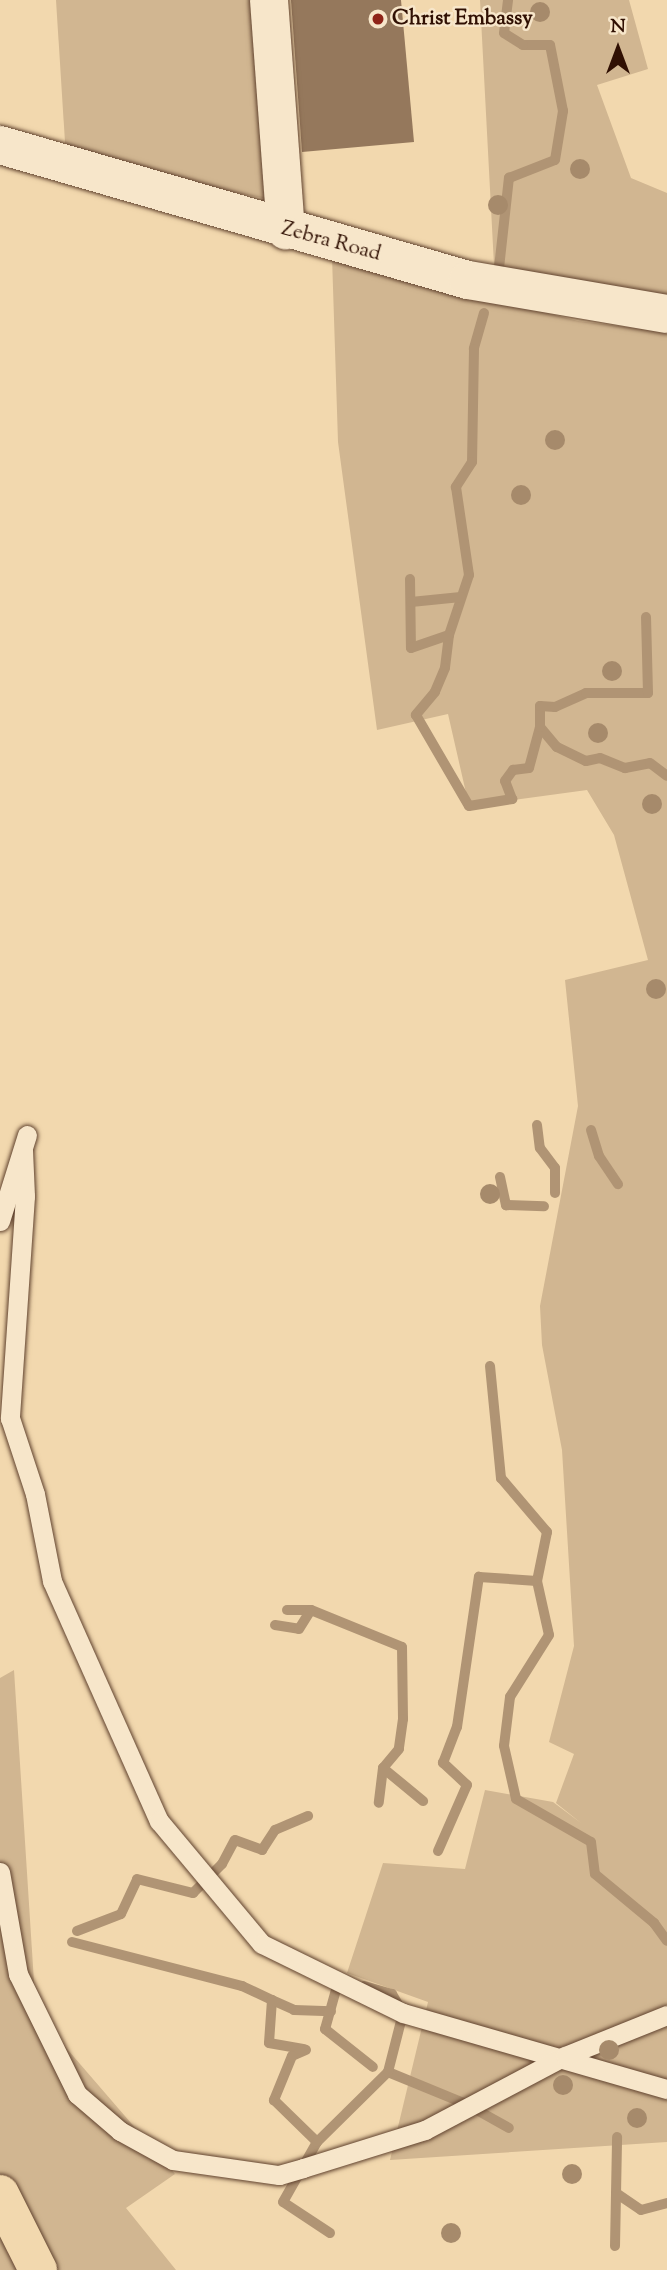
<!DOCTYPE html>
<html>
<head>
<meta charset="utf-8">
<style>
	body { margin:0 }
	#map { position:relative; width:667px; height:2270px; overflow:hidden; background:#f2d8ae; font-family:"Sorts Mill Goudy",serif }
	div>[style] { position:absolute }
	.green>* { inset:0; background:#d1b691 }
	.stream>* { height:10px; margin:-5px; padding:0 5px; transform-origin:5px; border-radius:5px; background:#b09474 }
	.building>* { inset:0; background:#95785c }
	.roads { filter:drop-shadow(0 0 2px #60422e) drop-shadow(0 0 2px #60422e) }
	.lane>* { height:19px; margin:-9.5px; padding:0 9.5px; transform-origin:9.5px; border-radius:9.5px; background:#f7e6ca }
	.street>* { height:38px; margin:-19px; padding:0 19px; transform-origin:19px; border-radius:19px; background:#f7e6ca }
	.highway>* { height:38px; margin:-19px; padding:0 19px; transform-origin:19px; border-radius:19px; background:#f2d8ae }
	.trees>* { width:20px; height:20px; margin:-10px; border-radius:50%; background:#a68a6b }
	.dots>* { width:19px; height:19px; translate:-50% -50%; box-sizing:border-box; border:4px solid #f7e6ca; border-radius:50% }
	span { translate:-50% -50%; white-space:nowrap; text-align:center; line-height:1.15; -webkit-text-stroke:5px #f7e6ca; paint-order:stroke }
	.poi-label { font-size:21px; color:#301003; font-weight:700 }
	.left { translate:0 -50%; text-align:left }
	.street-label { font-size:21px; color:#301003 }
	.north { position:absolute; left:583px; top:14px; width:70px; height:70px; -webkit-text-stroke:5px #f7e6ca; paint-order:stroke; rotate:0deg; font-size:19px; font-weight:700; line-height:28px; text-align:center; color:#301003 }
	.north::after { content:''; display:block; margin:auto; width:24px; height:32px; background:#301003; clip-path:polygon(50% 0,100% 100%,50% 72%,0 100%) }
</style>
</head>
<body>
<div id="map">
	<div class="green">
		<i style="clip-path:polygon(56px 0,263px 0,277px 201px,66px 158px)"></i>
		<i style="clip-path:polygon(480px 0,629px 0,648px 69px,597px 85px,631px 178px,667px 193px,667px 300px,494px 265px)"></i>
		<i style="clip-path:polygon(332px 257px,578px 321px,667px 332px,667px 2142px,390px 2160px,428px 2002px,347px 1973px,383px 1863px,465px 1869px,485px 1790px,553px 1802px,581px 1823px,556px 1803px,574px 1754px,549px 1742px,574px 1646px,562px 1450px,542px 1345px,540px 1306px,578px 1106px,565px 980px,648px 960px,614px 835px,587px 790px,469px 806px,448px 714px,377px 730px,338px 442px)"></i>
		<i style="clip-path:polygon(14px 1670px,36px 2013px,175px 2174px,126px 2208px,176px 2270px,0 2270px,0 1678px)"></i>
	</div>
	<div class="stream">
		<i style="left:499px;top:268px;width:91px;rotate:-83.7deg"></i>
		<i style="left:509px;top:178px;width:49px;rotate:-21.4deg"></i>
		<i style="left:555px;top:160px;width:50px;rotate:-80.7deg"></i>
		<i style="left:563px;top:111px;width:67px;rotate:-101.1deg"></i>
		<i style="left:550px;top:45px;width:27px;rotate:180deg"></i>
		<i style="left:523px;top:45px;width:22px;rotate:-148deg"></i>
		<i style="left:504px;top:33px;width:33px;rotate:-83deg"></i>
		<i style="left:484px;top:313px;width:37px;rotate:106deg"></i>
		<i style="left:474px;top:349px;width:113px;rotate:91deg"></i>
		<i style="left:472px;top:462px;width:30px;rotate:123deg"></i>
		<i style="left:456px;top:487px;width:89px;rotate:81.6deg"></i>
		<i style="left:469px;top:575px;width:63px;rotate:108.4deg"></i>
		<i style="left:449px;top:635px;width:33px;rotate:97deg"></i>
		<i style="left:445px;top:668px;width:26px;rotate:113deg"></i>
		<i style="left:435px;top:692px;width:30px;rotate:130deg"></i>
		<i style="left:416px;top:715px;width:105px;rotate:59.8deg"></i>
		<i style="left:469px;top:806px;width:44px;rotate:-9.2deg"></i>
		<i style="left:512px;top:799px;width:19px;rotate:-111deg"></i>
		<i style="left:505px;top:781px;width:14px;rotate:-54deg"></i>
		<i style="left:513px;top:770px;width:16px;rotate:-7deg"></i>
		<i style="left:529px;top:768px;width:42px;rotate:-75deg"></i>
		<i style="left:540px;top:727px;width:26px;rotate:50deg"></i>
		<i style="left:557px;top:747px;width:32px;rotate:26deg"></i>
		<i style="left:586px;top:761px;width:14px;rotate:-12deg"></i>
		<i style="left:600px;top:758px;width:27px;rotate:22deg"></i>
		<i style="left:625px;top:768px;width:25px;rotate:-11deg"></i>
		<i style="left:650px;top:763px;width:21px;rotate:37deg"></i>
		<i style="left:410px;top:579px;width:69px;rotate:89.2deg"></i>
		<i style="left:411px;top:648px;width:40px;rotate:-18.9deg"></i>
		<i style="left:411px;top:602px;width:50px;rotate:-5.7deg"></i>
		<i style="left:540px;top:727px;width:21px;rotate:-90deg"></i>
		<i style="left:540px;top:706px;width:15px;rotate:4deg"></i>
		<i style="left:555px;top:707px;width:34px;rotate:-24deg"></i>
		<i style="left:586px;top:693px;width:62px"></i>
		<i style="left:648px;top:693px;width:76px;rotate:-91.5deg"></i>
		<i style="left:537px;top:1125px;width:23px;rotate:83deg"></i>
		<i style="left:540px;top:1148px;width:25px;rotate:53deg"></i>
		<i style="left:555px;top:1168px;width:25px;rotate:90deg"></i>
		<i style="left:591px;top:1130px;width:27px;rotate:73deg"></i>
		<i style="left:599px;top:1156px;width:34px;rotate:56deg"></i>
		<i style="left:500px;top:1177px;width:29px;rotate:78deg"></i>
		<i style="left:506px;top:1205px;width:38px;rotate:2deg"></i>
		<i style="left:490px;top:1366px;width:113px;rotate:84.4deg"></i>
		<i style="left:501px;top:1478px;width:71px;rotate:49.6deg"></i>
		<i style="left:547px;top:1532px;width:50px;rotate:101.5deg"></i>
		<i style="left:537px;top:1581px;width:55px;rotate:77.5deg"></i>
		<i style="left:549px;top:1635px;width:73px;rotate:122.2deg"></i>
		<i style="left:510px;top:1697px;width:49px;rotate:97deg"></i>
		<i style="left:504px;top:1746px;width:54px;rotate:77.2deg"></i>
		<i style="left:516px;top:1799px;width:86px;rotate:29.8deg"></i>
		<i style="left:591px;top:1842px;width:32px;rotate:83deg"></i>
		<i style="left:595px;top:1874px;width:77px;rotate:39.7deg"></i>
		<i style="left:654px;top:1923px;width:22px;rotate:54deg"></i>
		<i style="left:287px;top:1610px;width:24px"></i>
		<i style="left:311px;top:1610px;width:98px;rotate:22.1deg"></i>
		<i style="left:402px;top:1647px;width:72px;rotate:89.2deg"></i>
		<i style="left:403px;top:1719px;width:30px;rotate:98deg"></i>
		<i style="left:399px;top:1749px;width:25px;rotate:130deg"></i>
		<i style="left:383px;top:1768px;width:35px;rotate:97deg"></i>
		<i style="left:275px;top:1625px;width:24px;rotate:9deg"></i>
		<i style="left:299px;top:1629px;width:22px;rotate:-58deg"></i>
		<i style="left:383px;top:1768px;width:52px;rotate:39.5deg"></i>
		<i style="left:438px;top:1851px;width:72px;rotate:-66.3deg"></i>
		<i style="left:467px;top:1785px;width:33px;rotate:-137deg"></i>
		<i style="left:443px;top:1763px;width:39px;rotate:-69deg"></i>
		<i style="left:457px;top:1727px;width:152px;rotate:-81.7deg"></i>
		<i style="left:479px;top:1577px;width:58px;rotate:3.9deg"></i>
		<i style="left:77px;top:1931px;width:47px;rotate:-21.1deg"></i>
		<i style="left:121px;top:1914px;width:38px;rotate:-65deg"></i>
		<i style="left:137px;top:1879px;width:58px;rotate:14deg"></i>
		<i style="left:193px;top:1893px;width:41px;rotate:-45deg"></i>
		<i style="left:222px;top:1864px;width:27px;rotate:-62deg"></i>
		<i style="left:235px;top:1840px;width:29px;rotate:20deg"></i>
		<i style="left:262px;top:1850px;width:24px;rotate:-57deg"></i>
		<i style="left:275px;top:1830px;width:36px;rotate:-23deg"></i>
		<i style="left:72px;top:1942px;width:176px;rotate:14.5deg"></i>
		<i style="left:242px;top:1986px;width:33px;rotate:25deg"></i>
		<i style="left:272px;top:2000px;width:43px;rotate:94deg"></i>
		<i style="left:269px;top:2043px;width:36px;rotate:10deg"></i>
		<i style="left:339px;top:1979px;width:52px;rotate:105.6deg"></i>
		<i style="left:325px;top:2029px;width:61px;rotate:38.4deg"></i>
		<i style="left:272px;top:2000px;width:24px;rotate:24deg"></i>
		<i style="left:294px;top:2010px;width:37px;rotate:2deg"></i>
		<i style="left:306px;top:2050px;width:15px;rotate:157deg"></i>
		<i style="left:292px;top:2056px;width:48px;rotate:112.2deg"></i>
		<i style="left:274px;top:2100px;width:60px;rotate:44.3deg"></i>
		<i style="left:388px;top:2072px;width:84px;rotate:22.3deg"></i>
		<i style="left:466px;top:2104px;width:49px;rotate:29.2deg"></i>
		<i style="left:616px;top:2193px;width:30px;rotate:34deg"></i>
		<i style="left:641px;top:2210px;width:27px;rotate:-15deg"></i>
		<i style="left:330px;top:2233px;width:56px;rotate:-146.6deg"></i>
		<i style="left:283px;top:2202px;width:69px;rotate:-60.5deg"></i>
		<i style="left:317px;top:2142px;width:100px;rotate:-44.6deg"></i>
		<i style="left:388px;top:2072px;width:61px;rotate:-75.7deg"></i>
		<i style="left:403px;top:2013px;width:22px;rotate:-120deg"></i>
		<i style="left:392px;top:1994px;width:29px;rotate:-164deg"></i>
		<i style="left:615px;top:2246px;width:109px;rotate:-88.9deg"></i>
	</div>
	<div class="building">
		<i style="clip-path:polygon(291px 0,401px 0,414px 142px,302px 152px)"></i>
	</div>
	<div class="roads">
		<div class="lane">
			<i style="left:23px;top:1150px;width:46px;rotate:87.5deg"></i>
			<i style="left:25px;top:1196px;width:223px;rotate:93.9deg"></i>
			<i style="left:10px;top:1418px;width:80px;rotate:71.8deg"></i>
			<i style="left:35px;top:1494px;width:89px;rotate:78.9deg"></i>
			<i style="left:52px;top:1581px;width:263px;rotate:66deg"></i>
			<i style="left:159px;top:1821px;width:160px;rotate:50.1deg"></i>
			<i style="left:262px;top:1944px;width:157px;rotate:26.1deg"></i>
			<i style="left:403px;top:2013px;width:275px;rotate:16.1deg"></i>
			<i style="left:0;top:1221px;width:90px;rotate:-72.6deg"></i>
			<i style="left:0;top:1872px;width:104px;rotate:80deg"></i>
			<i style="left:18px;top:1974px;width:134px;rotate:63.8deg"></i>
			<i style="left:77px;top:2094px;width:57px;rotate:40.7deg"></i>
			<i style="left:120px;top:2131px;width:60px;rotate:28.7deg"></i>
			<i style="left:173px;top:2160px;width:107px;rotate:8.1deg"></i>
			<i style="left:279px;top:2175px;width:25px;rotate:-16deg"></i>
			<i style="left:303px;top:2168px;width:128px;rotate:-17.3deg"></i>
			<i style="left:425px;top:2130px;width:158px;rotate:-27.9deg"></i>
			<i style="left:565px;top:2056px;width:110px;rotate:-21.9deg"></i>
		</div>
		<div class="street">
			<i style="left:269px;top:0;width:231px;rotate:85.8deg"></i>
			<i style="left:0;top:145px;width:487px;rotate:16.1deg"></i>
			<i style="left:468px;top:280px;width:202px;rotate:9.7deg"></i>
		</div>
		<div class="highway">
			<i style="left:0;top:2194px;width:85px;rotate:63.4deg"></i>
		</div>
	</div>
	<div class="trees">
		<i style="left:540px;top:12px"></i>
		<i style="left:580px;top:169px"></i>
		<i style="left:498px;top:205px"></i>
		<i style="left:555px;top:440px"></i>
		<i style="left:521px;top:495px"></i>
		<i style="left:612px;top:671px"></i>
		<i style="left:598px;top:733px"></i>
		<i style="left:652px;top:804px"></i>
		<i style="left:656px;top:989px"></i>
		<i style="left:490px;top:1194px"></i>
		<i style="left:609px;top:2050px"></i>
		<i style="left:563px;top:2085px"></i>
		<i style="left:637px;top:2118px"></i>
		<i style="left:572px;top:2174px"></i>
		<i style="left:451px;top:2233px"></i>
	</div>
	<div class="dots">
		<i style="left:378px;top:19px;background:#8f2418"></i>
	</div>
	<div class="poi-label">
		<span class="left" style="left:392px;top:19px">Christ Embassy</span>
	</div>
	<div class="street-label">
		<span style="left:331px;top:242px;rotate:15deg">Zebra Road</span>
	</div>
	<div class="north">N</div>
</div>
</body>
</html>
